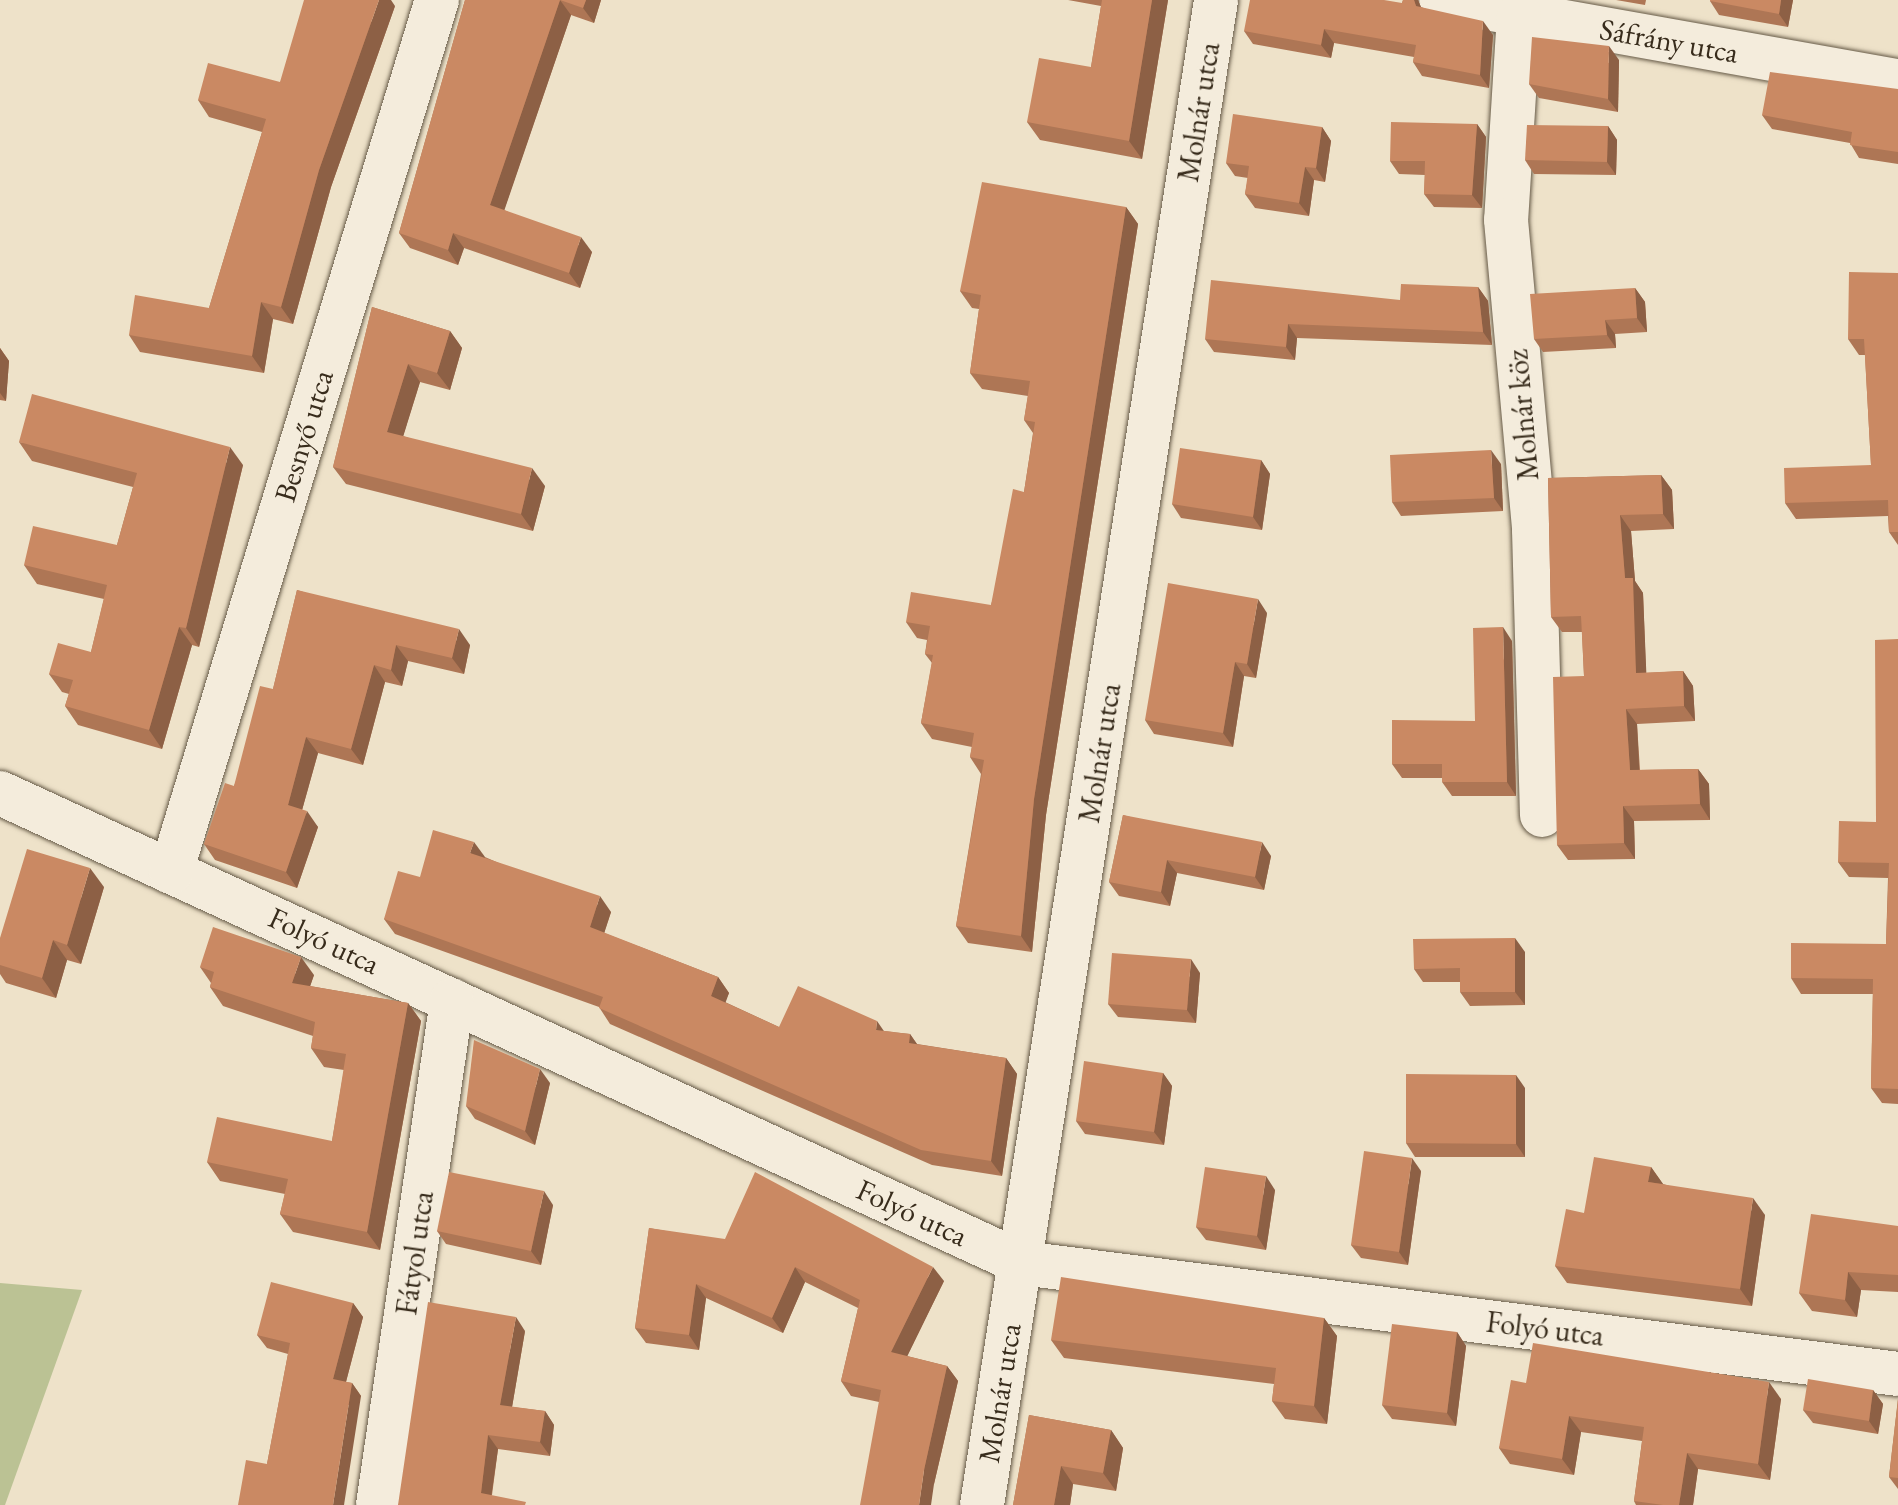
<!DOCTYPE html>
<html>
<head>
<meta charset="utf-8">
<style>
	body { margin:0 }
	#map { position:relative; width:1898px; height:1505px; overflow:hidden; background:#eee2c9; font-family:"EB Garamond",serif }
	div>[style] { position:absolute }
	.green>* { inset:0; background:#bbc294 }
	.roads { filter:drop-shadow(0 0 2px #665a47) drop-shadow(0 0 2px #665a47) }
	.minor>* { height:44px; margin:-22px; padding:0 22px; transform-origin:22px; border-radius:22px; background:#f4ecdc }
	.wall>* { inset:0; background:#ae7655 }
	.shaded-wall>* { inset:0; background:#8d6045 }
	.building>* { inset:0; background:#ca8963 }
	span { translate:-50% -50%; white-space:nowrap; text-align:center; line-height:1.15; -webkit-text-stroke:6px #f4ecdc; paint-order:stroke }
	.street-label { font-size:30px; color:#382c1c }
</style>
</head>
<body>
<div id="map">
	<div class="green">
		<i style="clip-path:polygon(0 1283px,82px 1290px,5px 1505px,0 1505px)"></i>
	</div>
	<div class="roads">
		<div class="minor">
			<i style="left:1441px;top:0;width:464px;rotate:10.1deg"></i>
			<i style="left:1519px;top:15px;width:205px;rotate:93.6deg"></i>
			<i style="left:1506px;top:220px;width:311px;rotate:84.8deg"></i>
			<i style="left:1534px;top:530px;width:285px;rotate:88.4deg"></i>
			<i style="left:0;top:793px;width:1125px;rotate:24.7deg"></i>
			<i style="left:1022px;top:1263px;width:883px;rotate:7.22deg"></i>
			<i style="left:171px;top:872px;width:912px;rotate:-73.04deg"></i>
			<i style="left:378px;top:1505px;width:510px;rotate:-81.66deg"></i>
			<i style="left:982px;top:1505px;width:1523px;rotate:-81.16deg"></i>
		</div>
	</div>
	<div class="wall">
		<i style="clip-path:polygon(465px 0,601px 0,594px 23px,571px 15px,504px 210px,592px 252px,580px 288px,464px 248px,458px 265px,410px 248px,399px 233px)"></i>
		<i style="clip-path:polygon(1068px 0,1168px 0,1142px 159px,1040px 140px,1027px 122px,1091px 67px,1101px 6px)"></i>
		<i style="clip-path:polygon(1403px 0,1418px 0,1421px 7px,1493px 35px,1489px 88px,1422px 76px,1413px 62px,1414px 57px,1334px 43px,1331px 58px,1253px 44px,1244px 31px,1402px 3px)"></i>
		<i style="clip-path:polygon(1616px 0,1646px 0,1645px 5px)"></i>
		<i style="clip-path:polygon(1793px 0,1788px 27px,1719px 15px,1710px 1px)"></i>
		<i style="clip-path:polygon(395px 6px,331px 187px,293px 324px,273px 319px,264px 373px,140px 352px,129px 335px,209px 308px,262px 132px,209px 117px,198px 100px,280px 82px)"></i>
		<i style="clip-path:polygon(1619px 60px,1618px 112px,1539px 98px,1529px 84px)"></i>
		<i style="clip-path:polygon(1898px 89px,1898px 164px,1859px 158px,1850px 143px,1772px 129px,1762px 115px)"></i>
		<i style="clip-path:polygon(1477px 124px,1486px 137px,1482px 208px,1434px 207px,1424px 194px,1425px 175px,1399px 174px,1390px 161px)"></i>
		<i style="clip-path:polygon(1608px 126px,1617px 140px,1616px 175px,1534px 174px,1525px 160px)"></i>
		<i style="clip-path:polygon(1322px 127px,1331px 141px,1325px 182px,1314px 180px,1309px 216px,1255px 208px,1245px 194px,1248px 178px,1235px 176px,1226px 163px)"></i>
		<i style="clip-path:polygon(1126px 207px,1138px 224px,1046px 815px,1032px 952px,968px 943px,956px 926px,981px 774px,970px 757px,972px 747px,932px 739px,921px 723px,932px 663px,925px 654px,927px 640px,917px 638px,906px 622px,991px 605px,1024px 492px,1033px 433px,1024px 420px,1028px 396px,982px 389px,970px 373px,979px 309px,972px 308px,960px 291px)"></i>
		<i style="clip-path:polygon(1898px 273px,1898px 545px,1889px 532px,1888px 516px,1796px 519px,1785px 503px,1871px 465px,1865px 355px,1859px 355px,1848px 339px)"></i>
		<i style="clip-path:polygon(1478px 287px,1488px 301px,1492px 345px,1297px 338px,1295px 360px,1214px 352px,1205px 339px,1400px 300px)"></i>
		<i style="clip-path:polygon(1635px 288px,1645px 302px,1647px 332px,1615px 334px,1616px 348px,1543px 352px,1534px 339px)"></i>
		<i style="clip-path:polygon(372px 307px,450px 331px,462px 348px,450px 390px,420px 382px,403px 436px,545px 486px,533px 531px,346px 484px,333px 467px)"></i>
		<i style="clip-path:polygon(0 348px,9px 361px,6px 401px,0 400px)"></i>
		<i style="clip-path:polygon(19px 442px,243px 465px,199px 647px,192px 645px,162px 749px,78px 725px,65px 706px,69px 694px,62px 692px,49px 674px,91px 652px,104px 599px,37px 584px,24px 565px,117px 545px,133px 487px,32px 461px)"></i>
		<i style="clip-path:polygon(1261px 460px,1270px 474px,1262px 530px,1181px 518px,1172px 504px)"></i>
		<i style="clip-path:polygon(1501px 464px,1503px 511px,1401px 516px,1392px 502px)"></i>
		<i style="clip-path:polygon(1661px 475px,1672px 490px,1674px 529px,1631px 531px,1635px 581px,1643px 593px,1646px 673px,1683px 671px,1693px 686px,1695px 721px,1637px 724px,1640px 770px,1698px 769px,1709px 784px,1710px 820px,1634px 821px,1635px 859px,1568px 860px,1557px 845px,1584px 676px,1582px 632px,1562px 632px,1551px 617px,1548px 478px)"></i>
		<i style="clip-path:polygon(297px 590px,470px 645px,464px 674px,408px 661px,402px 686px,385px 682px,363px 765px,318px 753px,302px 810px,318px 827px,297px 888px,215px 860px,204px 844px,234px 786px,273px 689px)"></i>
		<i style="clip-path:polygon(1267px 613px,1256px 678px,1244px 676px,1233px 747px,1154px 734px,1145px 720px)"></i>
		<i style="clip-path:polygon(1898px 639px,1898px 1104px,1882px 1103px,1871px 1088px,1873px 994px,1801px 994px,1791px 978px,1886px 944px,1888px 878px,1849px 877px,1838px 862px,1876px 822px)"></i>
		<i style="clip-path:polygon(1512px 641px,1516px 796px,1452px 796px,1442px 782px,1442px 778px,1402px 778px,1392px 764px,1475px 721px)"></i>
		<i style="clip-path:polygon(1123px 815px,1271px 856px,1264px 890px,1177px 873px,1170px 906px,1119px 896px,1109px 882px)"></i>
		<i style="clip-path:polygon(485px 857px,611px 912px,604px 933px,718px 977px,729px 993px,725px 1002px,779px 1027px,884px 1031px,910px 1034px,917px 1044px,1006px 1058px,1017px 1074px,1002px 1176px,932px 1165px,610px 1024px,599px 1007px,395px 934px,384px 919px,420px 877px)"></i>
		<i style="clip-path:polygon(104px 887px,81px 964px,67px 960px,56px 998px,6px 983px,0 974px,0 938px)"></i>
		<i style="clip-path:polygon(1525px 952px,1525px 1005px,1470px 1006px,1460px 992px,1460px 982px,1423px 982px,1414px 969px)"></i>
		<i style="clip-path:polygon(200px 967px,314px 975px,310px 986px,408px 1003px,421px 1021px,380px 1250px,293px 1232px,280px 1214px,285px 1194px,220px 1181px,207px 1162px,332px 1141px,344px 1070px,324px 1067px,311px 1048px,313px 1036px,223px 1006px,210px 987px,211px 983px)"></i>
		<i style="clip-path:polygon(1200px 973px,1196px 1023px,1118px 1017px,1108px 1004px)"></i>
		<i style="clip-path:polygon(1163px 1073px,1172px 1086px,1164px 1145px,1085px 1134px,1076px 1121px)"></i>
		<i style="clip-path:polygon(550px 1083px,535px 1145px,475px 1119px,466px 1106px)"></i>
		<i style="clip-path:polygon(1525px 1088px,1525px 1157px,1415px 1157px,1406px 1143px)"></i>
		<i style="clip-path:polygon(1651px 1167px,1663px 1184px,1765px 1215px,1752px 1306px,1567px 1283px,1555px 1266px,1584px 1213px)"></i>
		<i style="clip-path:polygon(1421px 1171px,1408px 1265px,1361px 1258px,1351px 1245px)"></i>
		<i style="clip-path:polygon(1275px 1190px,1266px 1250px,1206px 1240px,1196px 1227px)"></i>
		<i style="clip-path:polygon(553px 1205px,541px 1265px,446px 1244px,437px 1231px)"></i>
		<i style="clip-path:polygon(1898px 1226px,1898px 1292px,1861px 1290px,1857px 1317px,1812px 1311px,1799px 1293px)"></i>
		<i style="clip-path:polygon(649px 1228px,944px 1281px,907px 1356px,947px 1366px,958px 1381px,934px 1484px,879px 1402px,851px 1396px,841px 1381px,858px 1308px,805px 1282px,783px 1333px,706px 1298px,699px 1350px,646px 1343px,635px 1328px)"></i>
		<i style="clip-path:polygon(353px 1303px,363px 1317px,346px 1382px,352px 1383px,361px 1396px,267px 1464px,288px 1354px,267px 1348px,257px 1335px)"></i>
		<i style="clip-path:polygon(1324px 1318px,1337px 1336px,1327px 1424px,1285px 1419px,1272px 1401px,1274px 1384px,1064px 1358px,1051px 1340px)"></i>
		<i style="clip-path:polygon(525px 1331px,512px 1407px,545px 1411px,554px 1425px,550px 1456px,498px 1449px,492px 1495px,398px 1505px)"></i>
		<i style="clip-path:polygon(1457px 1332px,1466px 1346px,1456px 1426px,1392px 1419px,1382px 1405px)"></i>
		<i style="clip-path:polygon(1526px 1383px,1781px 1399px,1770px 1480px,1698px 1469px,1693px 1505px,1636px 1505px,1634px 1501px,1642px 1441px,1581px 1432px,1574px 1475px,1510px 1464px,1499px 1448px)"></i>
		<i style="clip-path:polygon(1873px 1390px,1883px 1404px,1878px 1434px,1813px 1423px,1803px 1410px)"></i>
		<i style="clip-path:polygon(1898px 1399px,1898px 1489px,1889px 1477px)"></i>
		<i style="clip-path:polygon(1029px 1415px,1111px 1430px,1123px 1448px,1116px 1491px,1073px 1484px,1070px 1505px,1013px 1505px)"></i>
	</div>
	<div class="shaded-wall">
		<i style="clip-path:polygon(379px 0,391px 0,395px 6px,331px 187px,293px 324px,281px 307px,319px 170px)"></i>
		<i style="clip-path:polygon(560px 0,571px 15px,501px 220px,490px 205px)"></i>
		<i style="clip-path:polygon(586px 0,601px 0,594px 23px,583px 8px)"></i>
		<i style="clip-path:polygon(1152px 0,1168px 0,1142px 159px,1129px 141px)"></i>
		<i style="clip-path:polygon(1414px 0,1418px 0,1426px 20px,1416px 6px)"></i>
		<i style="clip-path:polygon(1781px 0,1793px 0,1788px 27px,1779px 14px)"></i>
		<i style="clip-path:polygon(1483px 21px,1493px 35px,1489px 88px,1480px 75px)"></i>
		<i style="clip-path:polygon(1324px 29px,1334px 43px,1331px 58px,1321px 45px)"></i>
		<i style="clip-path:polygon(1609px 46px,1619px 60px,1618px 112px,1608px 99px)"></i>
		<i style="clip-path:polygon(1477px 124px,1486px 137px,1482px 208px,1472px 195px)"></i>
		<i style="clip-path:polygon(1608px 126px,1617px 140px,1616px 175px,1607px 162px)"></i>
		<i style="clip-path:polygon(1322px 127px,1331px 141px,1325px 182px,1316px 168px)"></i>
		<i style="clip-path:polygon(1305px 167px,1314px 180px,1309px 216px,1299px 203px)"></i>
		<i style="clip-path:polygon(1126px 207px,1138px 224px,1046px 815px,1032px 952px,1021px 936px,1034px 799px)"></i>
		<i style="clip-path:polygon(453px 233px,464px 248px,458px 265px,448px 250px)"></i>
		<i style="clip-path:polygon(581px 237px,592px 252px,580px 288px,569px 273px)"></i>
		<i style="clip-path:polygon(1478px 287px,1488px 301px,1492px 345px,1483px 332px)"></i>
		<i style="clip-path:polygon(1635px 288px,1645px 302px,1647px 332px,1637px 318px)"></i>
		<i style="clip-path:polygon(261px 302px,273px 319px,264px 373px,252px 356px)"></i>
		<i style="clip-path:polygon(1605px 320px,1615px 334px,1616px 348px,1607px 335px)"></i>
		<i style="clip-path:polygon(1288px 324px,1297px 338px,1295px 360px,1286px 347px)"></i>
		<i style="clip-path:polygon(450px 331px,462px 348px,450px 390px,437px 373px)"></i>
		<i style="clip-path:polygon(0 348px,9px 361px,6px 401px,0 393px)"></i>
		<i style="clip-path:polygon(408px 364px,420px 382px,399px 450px,387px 432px)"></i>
		<i style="clip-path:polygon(230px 447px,243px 465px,199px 647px,186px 628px)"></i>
		<i style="clip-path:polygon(1491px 450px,1501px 464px,1503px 511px,1494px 498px)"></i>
		<i style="clip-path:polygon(1261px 460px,1270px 474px,1262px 530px,1253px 517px)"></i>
		<i style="clip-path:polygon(532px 468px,545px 486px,533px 531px,521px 514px)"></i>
		<i style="clip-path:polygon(1661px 475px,1672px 490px,1674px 529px,1663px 514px)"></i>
		<i style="clip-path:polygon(1620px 515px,1631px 531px,1635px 581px,1643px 593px,1647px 689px,1636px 673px,1625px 578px)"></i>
		<i style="clip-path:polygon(1258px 599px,1267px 613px,1256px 678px,1247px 664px)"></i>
		<i style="clip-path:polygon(179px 627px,192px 645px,162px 749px,149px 730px)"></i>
		<i style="clip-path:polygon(1503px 627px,1512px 641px,1516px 796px,1507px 782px)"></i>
		<i style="clip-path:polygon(459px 629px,470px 645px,464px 674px,452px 658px)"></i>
		<i style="clip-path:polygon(396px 645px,408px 661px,402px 686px,391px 670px)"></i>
		<i style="clip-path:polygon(1235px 662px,1244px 676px,1233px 747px,1223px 733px)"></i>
		<i style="clip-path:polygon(374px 665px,385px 682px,363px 765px,351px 749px)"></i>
		<i style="clip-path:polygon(1683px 671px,1693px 686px,1695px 721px,1684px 706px)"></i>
		<i style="clip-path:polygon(1626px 709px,1637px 724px,1640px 786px,1630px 770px)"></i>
		<i style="clip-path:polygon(306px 737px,318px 753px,299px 821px,288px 805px)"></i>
		<i style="clip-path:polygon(1698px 769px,1709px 784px,1710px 820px,1700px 804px)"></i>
		<i style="clip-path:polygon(1623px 806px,1634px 821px,1635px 859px,1624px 843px)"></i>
		<i style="clip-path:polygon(307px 811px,318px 827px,297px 888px,286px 872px)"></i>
		<i style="clip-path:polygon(474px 842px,485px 857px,481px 869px,470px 853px)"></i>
		<i style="clip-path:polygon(1262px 842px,1271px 856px,1264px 890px,1255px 877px)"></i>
		<i style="clip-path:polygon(1167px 860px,1177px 873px,1170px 906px,1161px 892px)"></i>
		<i style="clip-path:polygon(90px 868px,104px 887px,81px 964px,67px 945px)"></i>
		<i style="clip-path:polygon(600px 896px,611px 912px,601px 943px,590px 927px)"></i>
		<i style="clip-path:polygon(1515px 938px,1525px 952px,1525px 1005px,1515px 992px)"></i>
		<i style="clip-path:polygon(53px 940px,67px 960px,56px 998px,42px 978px)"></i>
		<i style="clip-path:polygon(301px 957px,314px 975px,305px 1001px,292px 983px)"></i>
		<i style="clip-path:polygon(1191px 959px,1200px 973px,1196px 1023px,1187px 1010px)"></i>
		<i style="clip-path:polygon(718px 977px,729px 993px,722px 1012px,711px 996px)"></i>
		<i style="clip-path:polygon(408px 1003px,421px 1021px,380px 1250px,367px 1232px)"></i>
		<i style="clip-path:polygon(877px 1021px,888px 1037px,876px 1030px)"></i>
		<i style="clip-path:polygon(910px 1034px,921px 1050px,909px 1043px)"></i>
		<i style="clip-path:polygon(1006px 1058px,1017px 1074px,1002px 1176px,991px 1161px)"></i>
		<i style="clip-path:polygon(540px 1069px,550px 1083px,535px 1145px,525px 1131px)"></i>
		<i style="clip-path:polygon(1163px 1073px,1172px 1086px,1164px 1145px,1154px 1132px)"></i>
		<i style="clip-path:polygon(1516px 1075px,1525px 1088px,1525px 1157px,1516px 1144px)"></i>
		<i style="clip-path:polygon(1412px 1158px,1421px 1171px,1408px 1265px,1399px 1252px)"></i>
		<i style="clip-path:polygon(1651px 1167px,1663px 1184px,1648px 1182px)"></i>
		<i style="clip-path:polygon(1266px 1176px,1275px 1190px,1266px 1250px,1257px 1236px)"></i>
		<i style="clip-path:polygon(544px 1191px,553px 1205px,541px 1265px,531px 1251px)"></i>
		<i style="clip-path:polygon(1753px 1198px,1765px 1215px,1752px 1306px,1740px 1289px)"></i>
		<i style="clip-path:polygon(795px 1267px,805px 1282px,783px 1333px,772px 1318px)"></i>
		<i style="clip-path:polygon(933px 1267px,944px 1281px,902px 1367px,891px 1352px)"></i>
		<i style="clip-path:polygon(1848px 1272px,1861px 1290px,1857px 1317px,1845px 1300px)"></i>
		<i style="clip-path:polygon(696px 1284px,706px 1298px,699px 1350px,689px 1335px)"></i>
		<i style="clip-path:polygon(353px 1303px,363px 1317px,343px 1393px,333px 1379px)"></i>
		<i style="clip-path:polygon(516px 1317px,525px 1331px,510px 1419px,500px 1405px)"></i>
		<i style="clip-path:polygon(1324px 1318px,1337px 1336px,1327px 1424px,1314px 1406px)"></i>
		<i style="clip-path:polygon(1457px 1332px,1466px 1346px,1456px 1426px,1447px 1413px)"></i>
		<i style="clip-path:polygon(947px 1366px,958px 1381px,934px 1484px,931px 1505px,919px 1505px,924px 1470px)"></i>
		<i style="clip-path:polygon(1769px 1382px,1781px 1399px,1770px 1480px,1758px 1464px)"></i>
		<i style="clip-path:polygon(352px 1383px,361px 1396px,344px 1505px,333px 1505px)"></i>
		<i style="clip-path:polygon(1873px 1390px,1883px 1404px,1878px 1434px,1869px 1421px)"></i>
		<i style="clip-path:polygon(545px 1411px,554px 1425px,550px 1456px,540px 1442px)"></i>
		<i style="clip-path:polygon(1569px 1416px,1581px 1432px,1574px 1475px,1562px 1459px)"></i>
		<i style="clip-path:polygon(1111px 1430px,1123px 1448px,1116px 1491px,1103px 1473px)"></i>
		<i style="clip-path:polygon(488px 1435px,498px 1449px,490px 1505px,481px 1493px)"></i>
		<i style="clip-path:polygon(1687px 1453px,1698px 1469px,1693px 1505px,1679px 1505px)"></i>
		<i style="clip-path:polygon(1061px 1466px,1073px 1484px,1070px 1505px,1054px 1505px)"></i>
	</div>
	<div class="building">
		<i style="clip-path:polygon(304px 0,379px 0,319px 170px,281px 307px,261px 302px,252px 356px,129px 335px,135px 295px,209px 308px,266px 119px,198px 100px,208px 63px,280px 82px)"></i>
		<i style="clip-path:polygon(465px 0,586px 0,583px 8px,560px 0,490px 205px,581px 237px,569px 273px,453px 233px,448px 250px,399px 233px)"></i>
		<i style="clip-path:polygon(1102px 0,1152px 0,1129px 141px,1027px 122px,1039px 58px,1091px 67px)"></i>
		<i style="clip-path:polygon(1250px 0,1384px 0,1402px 3px,1403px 0,1414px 0,1416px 6px,1483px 21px,1480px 75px,1413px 62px,1416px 45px,1324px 29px,1321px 45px,1244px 31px)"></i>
		<i style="clip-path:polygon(1710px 0,1781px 0,1779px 14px,1710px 1px)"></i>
		<i style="clip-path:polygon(1532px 37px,1609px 46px,1608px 99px,1529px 84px)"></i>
		<i style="clip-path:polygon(1770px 72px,1898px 89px,1898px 152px,1850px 145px,1852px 132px,1762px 115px)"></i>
		<i style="clip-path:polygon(1233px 114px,1322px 127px,1316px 168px,1305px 167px,1299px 203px,1245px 194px,1249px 166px,1226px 163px)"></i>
		<i style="clip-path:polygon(1391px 122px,1477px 124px,1472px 195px,1424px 194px,1425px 161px,1390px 161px)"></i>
		<i style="clip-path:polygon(1527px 125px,1608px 126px,1607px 162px,1525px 160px)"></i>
		<i style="clip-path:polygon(982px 182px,1126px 207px,1034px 799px,1021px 936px,956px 926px,984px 760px,970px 757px,974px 733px,921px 723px,933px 655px,925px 654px,930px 626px,906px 622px,911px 592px,991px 605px,1013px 489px,1024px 492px,1035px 422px,1024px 420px,1030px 381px,970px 373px,981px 295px,960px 291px)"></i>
		<i style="clip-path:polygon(1849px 272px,1898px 273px,1898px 532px,1889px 532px,1888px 500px,1785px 503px,1784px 468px,1871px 465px,1864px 339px,1848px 339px)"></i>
		<i style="clip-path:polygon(1211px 280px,1400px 300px,1401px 284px,1478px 287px,1483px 332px,1288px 324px,1286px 347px,1205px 339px)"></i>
		<i style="clip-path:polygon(1635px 288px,1637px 318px,1605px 320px,1607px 335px,1534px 339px,1530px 294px)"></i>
		<i style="clip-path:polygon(372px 307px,450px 331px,437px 373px,408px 364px,387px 432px,532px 468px,521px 514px,333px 467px)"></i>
		<i style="clip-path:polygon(32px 394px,230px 447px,186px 628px,179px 627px,149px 730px,65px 706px,73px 680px,49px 674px,58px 643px,91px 652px,107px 585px,24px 565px,33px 526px,117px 545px,137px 473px,19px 442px)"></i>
		<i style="clip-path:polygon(1180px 448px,1261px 460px,1253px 517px,1172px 504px)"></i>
		<i style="clip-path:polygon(1491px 450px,1494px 498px,1392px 502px,1390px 455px)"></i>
		<i style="clip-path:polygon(1661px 475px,1663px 514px,1620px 515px,1625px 578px,1633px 578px,1636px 673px,1683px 671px,1684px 706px,1626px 709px,1630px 770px,1698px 769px,1700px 804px,1623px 806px,1624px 843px,1557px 845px,1553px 677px,1584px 676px,1581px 616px,1551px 617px,1548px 478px)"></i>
		<i style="clip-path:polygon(1168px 583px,1258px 599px,1247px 664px,1235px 662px,1223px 733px,1145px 720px)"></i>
		<i style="clip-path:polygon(297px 590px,459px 629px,452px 658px,396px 645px,391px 670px,374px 665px,351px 749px,306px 737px,288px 805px,307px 811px,286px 872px,204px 844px,225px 783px,234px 786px,260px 686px,273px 689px)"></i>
		<i style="clip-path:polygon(1503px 627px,1507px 782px,1442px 782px,1442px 764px,1392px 764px,1392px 720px,1475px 721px,1473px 628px)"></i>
		<i style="clip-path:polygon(1898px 639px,1898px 1089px,1871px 1088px,1873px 979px,1791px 978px,1791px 943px,1886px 944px,1889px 863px,1838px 862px,1839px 821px,1876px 822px,1875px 640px)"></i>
		<i style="clip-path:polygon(1123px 815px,1262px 842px,1255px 877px,1167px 860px,1161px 892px,1109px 882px)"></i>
		<i style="clip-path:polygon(433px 830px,474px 842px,470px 853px,600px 896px,590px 927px,718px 977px,711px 996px,779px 1027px,798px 986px,877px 1021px,876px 1030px,910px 1034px,909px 1043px,1006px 1058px,991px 1161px,921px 1150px,599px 1008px,603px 997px,384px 919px,398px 871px,420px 877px)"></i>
		<i style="clip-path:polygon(27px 849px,90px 868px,67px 945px,53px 940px,42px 978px,0 965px,0 938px)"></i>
		<i style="clip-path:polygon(213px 927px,301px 957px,292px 983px,408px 1003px,367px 1232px,280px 1214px,288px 1179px,207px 1162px,217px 1117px,332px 1141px,346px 1054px,311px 1048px,315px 1022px,210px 987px,214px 972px,200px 967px)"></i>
		<i style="clip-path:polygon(1515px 938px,1515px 992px,1460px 992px,1460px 968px,1414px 969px,1413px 939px)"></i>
		<i style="clip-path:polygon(1112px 953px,1191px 959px,1187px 1010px,1108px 1004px)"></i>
		<i style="clip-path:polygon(474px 1040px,540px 1069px,525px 1131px,466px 1106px)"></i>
		<i style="clip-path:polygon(1084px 1061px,1163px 1073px,1154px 1132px,1076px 1121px)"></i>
		<i style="clip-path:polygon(1406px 1074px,1516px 1075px,1516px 1144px,1406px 1143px)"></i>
		<i style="clip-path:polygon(1364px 1151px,1412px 1158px,1399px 1252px,1351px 1245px)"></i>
		<i style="clip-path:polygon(1594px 1157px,1651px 1167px,1648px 1182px,1753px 1198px,1740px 1289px,1555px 1266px,1566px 1209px,1584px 1213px)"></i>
		<i style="clip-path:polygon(1205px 1167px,1266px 1176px,1257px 1236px,1196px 1227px)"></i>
		<i style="clip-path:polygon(449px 1172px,544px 1191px,531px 1251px,437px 1231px)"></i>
		<i style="clip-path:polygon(755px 1172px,933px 1267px,891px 1352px,947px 1366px,924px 1470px,919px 1505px,860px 1505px,881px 1390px,841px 1381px,860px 1300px,795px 1267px,772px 1318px,696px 1284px,689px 1335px,635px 1328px,649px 1228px,725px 1239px)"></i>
		<i style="clip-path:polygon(1811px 1214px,1898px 1226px,1898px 1275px,1848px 1272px,1845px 1300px,1799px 1293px)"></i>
		<i style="clip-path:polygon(1061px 1277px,1324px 1318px,1314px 1406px,1272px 1401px,1276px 1368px,1051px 1340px)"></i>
		<i style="clip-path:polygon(271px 1282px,353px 1303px,333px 1379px,352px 1383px,333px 1505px,238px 1505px,246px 1460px,267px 1464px,290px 1343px,257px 1335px)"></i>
		<i style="clip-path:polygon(428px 1302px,516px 1317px,500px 1405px,545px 1411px,540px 1442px,488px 1435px,481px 1493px,526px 1502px,525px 1505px,398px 1505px)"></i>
		<i style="clip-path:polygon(1392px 1324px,1457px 1332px,1447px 1413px,1382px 1405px)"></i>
		<i style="clip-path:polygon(1533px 1343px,1769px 1382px,1758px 1464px,1687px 1453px,1679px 1505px,1663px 1505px,1634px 1501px,1644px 1427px,1569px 1416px,1562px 1459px,1499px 1448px,1511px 1380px,1526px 1383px)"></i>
		<i style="clip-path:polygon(1808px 1379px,1873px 1390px,1869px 1421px,1803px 1410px)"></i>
		<i style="clip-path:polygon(1898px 1399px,1898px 1478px,1889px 1477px)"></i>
		<i style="clip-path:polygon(1029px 1415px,1111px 1430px,1103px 1473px,1061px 1466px,1054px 1505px,1013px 1505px)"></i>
	</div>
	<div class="street-label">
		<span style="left:1669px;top:41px;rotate:10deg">Sáfrány utca</span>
		<span style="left:1199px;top:112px;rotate:-81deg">Molnár utca</span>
		<span style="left:1523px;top:415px;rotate:-95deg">Molnár köz</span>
		<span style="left:304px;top:436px;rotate:-73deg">Besnyő utca</span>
		<span style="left:1100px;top:753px;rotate:-81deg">Molnár utca</span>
		<span style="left:324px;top:941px;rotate:25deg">Folyó utca</span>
		<span style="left:912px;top:1213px;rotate:25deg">Folyó utca</span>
		<span style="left:415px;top:1253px;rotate:-82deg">Fátyol utca</span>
		<span style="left:1545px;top:1329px;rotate:7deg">Folyó utca</span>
		<span style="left:1000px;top:1393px;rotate:-81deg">Molnár utca</span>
	</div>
</div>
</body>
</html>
